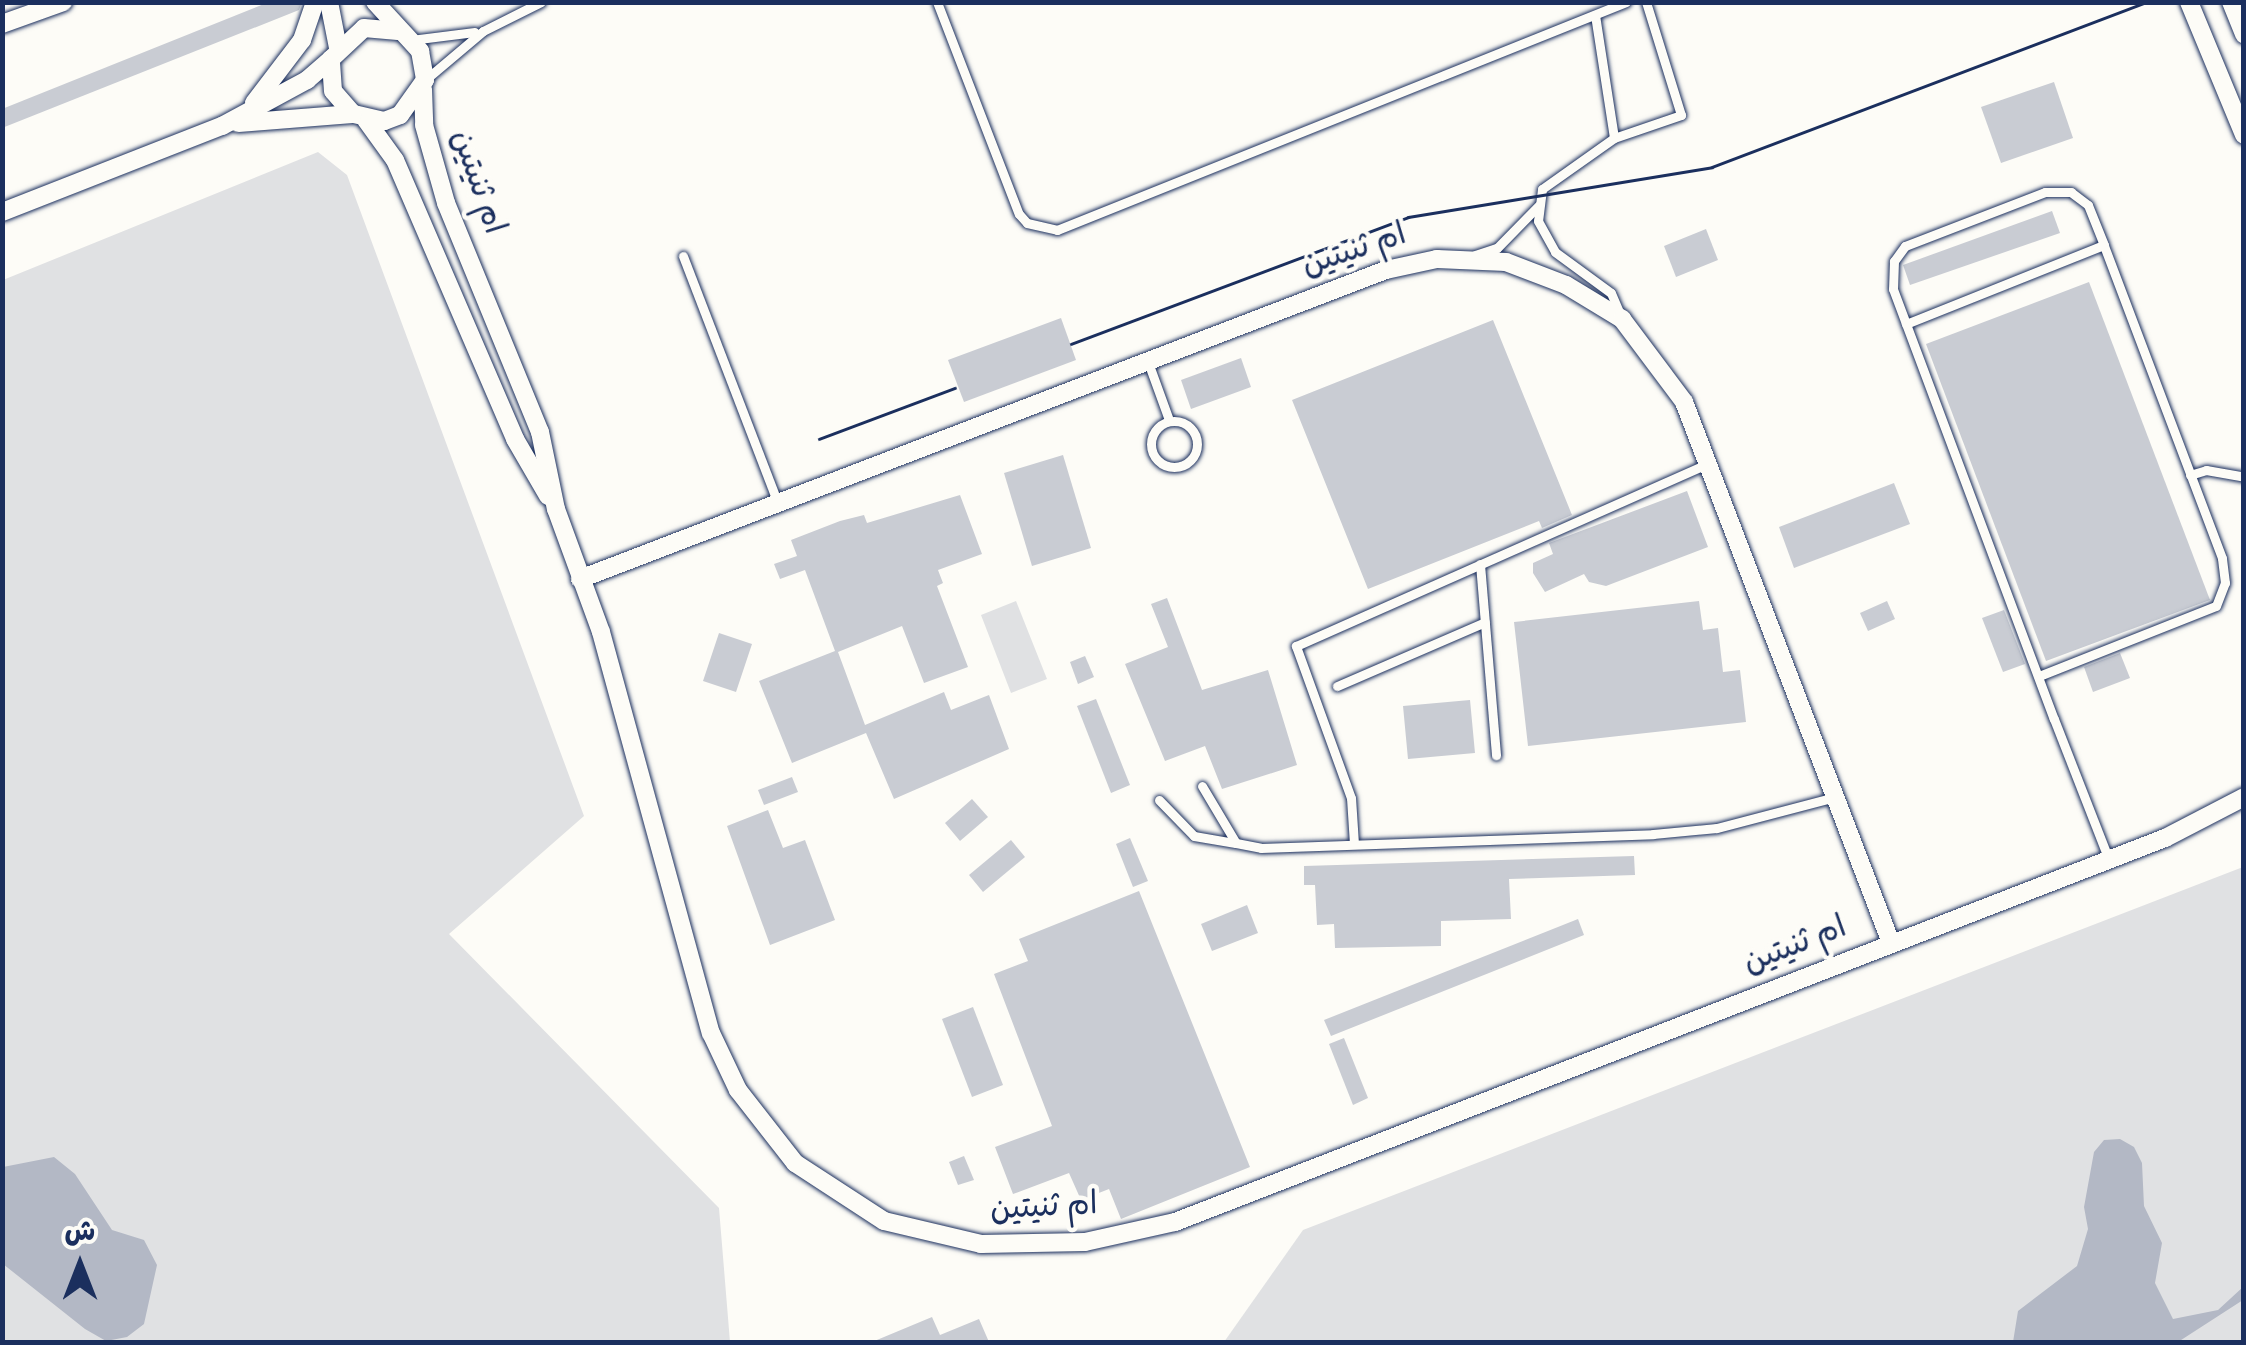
<!DOCTYPE html>
<html>
<head>
<meta charset="utf-8">
<style>
	body { margin:0 }
	#map { position:relative; width:2246px; height:1345px; overflow:hidden; background:#fdfcf7; font-family:Dekko,"Playpen Sans Arabic",sans-serif }
	div>[style] { position:absolute }
	.green>* { inset:0; background:#e0e1e3 }
	.water>* { inset:0; background:#b3b8c5 }
	.building>* { inset:0; background:#c9ccd3 }
	.roads { filter:drop-shadow(0 0 2px #1b2f5e) drop-shadow(0 0 2px #1b2f5e) }
	.lane>* { height:9px; margin:-4.5px; padding:0 4.5px; transform-origin:4.5px; border-radius:4.5px; background:#fdfcf7 }
	.lane>.ring { margin:-4.5px; padding:0; box-sizing:content-box; background:none; border:9px solid #fdfcf7; border-radius:50% }
	.street>* { height:18px; margin:-9px; padding:0 9px; transform-origin:9px; border-radius:9px; background:#fdfcf7 }
	.tram>* { height:2.5px; margin:-1.25px; padding:0 1.25px; transform-origin:1.25px; border-radius:1.25px; background:#1b2f5e }
	span { translate:-50% -50%; white-space:nowrap; text-align:center; line-height:1.15; -webkit-text-stroke:9px #fdfcf7; paint-order:stroke }
	.street-label { font-size:32px; color:#1b2f5e }
	.frame { position:absolute; inset:0; border:5px solid #1b2f5e; pointer-events:none }
	.north { position:absolute; left:30px; top:1215px; width:100px; height:100px; -webkit-text-stroke:8px #fdfcf7; paint-order:stroke; rotate:0deg; font-size:28px; font-weight:700; line-height:40px; text-align:center; color:#1b2f5e }
	.north::after { content:''; display:block; margin:auto; width:35px; height:45px; background:#1b2f5e; clip-path:polygon(50% 0,100% 100%,50% 72%,0 100%) }
</style>
</head>
<body>
<div id="map">
	<div class="green">
		<i style="clip-path:polygon(318px 152px,347px 175px,584px 816px,449px 934px,719px 1208px,730px 1342px,3px 1342px,3px 280px)"></i>
		<i style="clip-path:polygon(1016px 601px,1047px 679px,1011px 693px,981px 615px)"></i>
		<i style="clip-path:polygon(2243px 867px,2243px 1342px,1224px 1342px,1303px 1230px)"></i>
	</div>
	<div class="water">
		<i style="clip-path:polygon(2120px 1139px,2134px 1147px,2142px 1163px,2144px 1206px,2162px 1243px,2155px 1283px,2173px 1319px,2218px 1310px,2243px 1287px,2243px 1300px,2178px 1342px,2013px 1342px,2018px 1311px,2077px 1266px,2088px 1229px,2084px 1207px,2094px 1152px,2104px 1140px)"></i>
		<i style="clip-path:polygon(54px 1157px,75px 1174px,112px 1230px,144px 1240px,157px 1265px,144px 1324px,127px 1337px,106px 1341px,85px 1329px,3px 1264px,3px 1167px)"></i>
	</div>
	<div class="building">
		<i style="clip-path:polygon(269px 2px,302px 2px,299px 10px,2px 128px,2px 109px)"></i>
		<i style="clip-path:polygon(2054px 82px,2073px 138px,2001px 163px,1981px 107px)"></i>
		<i style="clip-path:polygon(2052px 211px,2060px 233px,1910px 285px,1903px 265px)"></i>
		<i style="clip-path:polygon(1706px 229px,1718px 260px,1676px 277px,1664px 246px)"></i>
		<i style="clip-path:polygon(2089px 282px,2210px 600px,2046px 661px,1926px 344px)"></i>
		<i style="clip-path:polygon(1061px 318px,1076px 360px,964px 402px,948px 360px)"></i>
		<i style="clip-path:polygon(1493px 320px,1572px 515px,1542px 528px,1539px 521px,1368px 589px,1292px 400px)"></i>
		<i style="clip-path:polygon(1241px 358px,1251px 387px,1191px 409px,1181px 380px)"></i>
		<i style="clip-path:polygon(1063px 455px,1091px 548px,1032px 566px,1004px 473px)"></i>
		<i style="clip-path:polygon(1894px 483px,1910px 524px,1794px 568px,1779px 527px)"></i>
		<i style="clip-path:polygon(1687px 491px,1708px 547px,1606px 586px,1589px 582px,1584px 574px,1545px 592px,1533px 573px,1533px 563px,1553px 554px,1549px 543px)"></i>
		<i style="clip-path:polygon(960px 495px,982px 554px,938px 570px,943px 583px,937px 586px,968px 667px,924px 683px,902px 626px,838px 652px,865px 725px,944px 692px,951px 710px,989px 695px,1009px 749px,894px 799px,866px 733px,792px 763px,759px 681px,835px 651px,805px 570px,780px 579px,774px 564px,797px 556px,791px 540px,840px 521px,864px 515px,867px 523px)"></i>
		<i style="clip-path:polygon(1167px 598px,1202px 690px,1268px 670px,1297px 765px,1222px 789px,1205px 746px,1165px 761px,1125px 664px,1168px 647px,1151px 604px)"></i>
		<i style="clip-path:polygon(1699px 601px,1703px 630px,1718px 628px,1723px 672px,1740px 670px,1746px 722px,1528px 746px,1514px 622px)"></i>
		<i style="clip-path:polygon(1887px 601px,1895px 619px,1868px 631px,1860px 613px)"></i>
		<i style="clip-path:polygon(2004px 610px,2025px 664px,2003px 672px,1982px 618px)"></i>
		<i style="clip-path:polygon(719px 633px,752px 644px,736px 692px,703px 681px)"></i>
		<i style="clip-path:polygon(2120px 653px,2130px 678px,2093px 692px,2084px 667px)"></i>
		<i style="clip-path:polygon(1085px 656px,1094px 677px,1078px 684px,1070px 662px)"></i>
		<i style="clip-path:polygon(1096px 699px,1130px 785px,1111px 793px,1077px 706px)"></i>
		<i style="clip-path:polygon(1470px 700px,1475px 753px,1408px 759px,1403px 706px)"></i>
		<i style="clip-path:polygon(792px 777px,798px 792px,764px 805px,758px 790px)"></i>
		<i style="clip-path:polygon(972px 799px,988px 817px,960px 841px,945px 823px)"></i>
		<i style="clip-path:polygon(768px 810px,783px 848px,805px 840px,835px 920px,770px 945px,727px 826px)"></i>
		<i style="clip-path:polygon(1130px 838px,1148px 881px,1133px 887px,1116px 844px)"></i>
		<i style="clip-path:polygon(1011px 840px,1025px 857px,983px 892px,969px 875px)"></i>
		<i style="clip-path:polygon(1634px 856px,1635px 875px,1509px 879px,1511px 919px,1441px 921px,1441px 946px,1335px 948px,1334px 924px,1317px 925px,1315px 885px,1304px 885px,1304px 866px)"></i>
		<i style="clip-path:polygon(1139px 891px,1250px 1167px,1121px 1219px,1109px 1189px,1081px 1200px,1069px 1173px,1013px 1194px,995px 1147px,1052px 1126px,994px 974px,1028px 961px,1019px 939px)"></i>
		<i style="clip-path:polygon(1247px 905px,1258px 933px,1212px 951px,1201px 924px)"></i>
		<i style="clip-path:polygon(1578px 919px,1584px 935px,1331px 1036px,1324px 1020px)"></i>
		<i style="clip-path:polygon(973px 1007px,1003px 1085px,972px 1097px,942px 1019px)"></i>
		<i style="clip-path:polygon(1344px 1038px,1368px 1098px,1353px 1105px,1329px 1044px)"></i>
		<i style="clip-path:polygon(964px 1156px,974px 1180px,958px 1185px,949px 1162px)"></i>
		<i style="clip-path:polygon(932px 1317px,940px 1335px,979px 1319px,989px 1342px,872px 1342px)"></i>
	</div>
	<div class="roads">
		<div class="lane">
			<i style="left:937px;top:2px;width:227px;rotate:68.9deg"></i>
			<i style="left:1019px;top:214px;width:12px;rotate:48deg"></i>
			<i style="left:1027px;top:223px;width:31px;rotate:13deg"></i>
			<i style="left:1057px;top:230px;width:613px;rotate:-21.84deg"></i>
			<i style="left:1595px;top:15px;width:124px;rotate:81.2deg"></i>
			<i style="left:1614px;top:138px;width:88px;rotate:144.7deg"></i>
			<i style="left:1542px;top:189px;width:32px;rotate:97deg"></i>
			<i style="left:1538px;top:221px;width:35px;rotate:61deg"></i>
			<i style="left:1555px;top:252px;width:69px;rotate:36.2deg"></i>
			<i style="left:1611px;top:293px;width:21px;rotate:67deg"></i>
			<i style="left:411px;top:40px;width:64px;rotate:-7.1deg"></i>
			<i style="left:425px;top:80px;width:76px;rotate:-40.2deg"></i>
			<i style="left:483px;top:31px;width:65px;rotate:-26.6deg"></i>
			<i style="left:1614px;top:138px;width:71px;rotate:-18.9deg"></i>
			<i style="left:1681px;top:115px;width:118px;rotate:-107.2deg"></i>
			<i style="left:1475px;top:255px;width:23px;rotate:-18deg"></i>
			<i style="left:1497px;top:248px;width:59px;rotate:-45.7deg"></i>
			<i style="left:683px;top:256px;width:265px;rotate:69deg"></i>
			<i style="left:1906px;top:324px;width:213px;rotate:-21.8deg"></i>
			<i style="left:1148px;top:362px;width:62px;rotate:70.1deg"></i>
			<i class="ring" style="left:1151px;top:421px;width:37px;height:37px"></i>
			<i style="left:2190px;top:475px;width:17px;rotate:-17deg"></i>
			<i style="left:2206px;top:470px;width:39px;rotate:10deg"></i>
			<i style="left:1480px;top:564px;width:192px;rotate:85.2deg"></i>
			<i style="left:2039px;top:676px;width:190px;rotate:-21.6deg"></i>
			<i style="left:2216px;top:606px;width:25px;rotate:-69deg"></i>
			<i style="left:2225px;top:583px;width:25px;rotate:-97deg"></i>
			<i style="left:2222px;top:558px;width:335px;rotate:-110.7deg"></i>
			<i style="left:2104px;top:245px;width:43px;rotate:-111.8deg"></i>
			<i style="left:2088px;top:205px;width:21px;rotate:-143deg"></i>
			<i style="left:2071px;top:192px;width:26px;rotate:180deg"></i>
			<i style="left:2045px;top:192px;width:150px;rotate:158.9deg"></i>
			<i style="left:1905px;top:246px;width:19px;rotate:126deg"></i>
			<i style="left:1894px;top:261px;width:28px;rotate:92deg"></i>
			<i style="left:1893px;top:289px;width:459px;rotate:69.5deg"></i>
			<i style="left:2054px;top:719px;width:151px;rotate:68.7deg"></i>
			<i style="left:1337px;top:686px;width:161px;rotate:-23.4deg"></i>
			<i style="left:1202px;top:786px;width:66px;rotate:59.2deg"></i>
			<i style="left:1236px;top:843px;width:25px;rotate:11deg"></i>
			<i style="left:1261px;top:848px;width:392px;rotate:-2deg"></i>
			<i style="left:1653px;top:834px;width:64px;rotate:-5.4deg"></i>
			<i style="left:1717px;top:828px;width:122px;rotate:-14.7deg"></i>
			<i style="left:1159px;top:800px;width:50px;rotate:45.8deg"></i>
			<i style="left:1194px;top:836px;width:42px;rotate:9.7deg"></i>
			<i style="left:1354px;top:844px;width:46px;rotate:-93.7deg"></i>
			<i style="left:1351px;top:798px;width:162px;rotate:-109.9deg"></i>
			<i style="left:1296px;top:646px;width:447px;rotate:-23.9deg"></i>
		</div>
		<div class="street">
			<i style="left:329px;top:2px;width:47px;rotate:78.9deg"></i>
			<i style="left:375px;top:2px;width:67px;rotate:47.4deg"></i>
			<i style="left:420px;top:51px;width:29px;rotate:80deg"></i>
			<i style="left:425px;top:80px;width:43px;rotate:125.5deg"></i>
			<i style="left:400px;top:115px;width:17px;rotate:159deg"></i>
			<i style="left:384px;top:121px;width:32px;rotate:-167deg"></i>
			<i style="left:353px;top:114px;width:30px;rotate:-131deg"></i>
			<i style="left:333px;top:91px;width:32px;rotate:-94deg"></i>
			<i style="left:331px;top:59px;width:45px;rotate:-43.2deg"></i>
			<i style="left:364px;top:28px;width:34px;rotate:5deg"></i>
			<i style="left:2189px;top:2px;width:144px;rotate:67.5deg"></i>
			<i style="left:2231px;top:2px;width:35px;rotate:68deg"></i>
			<i style="left:2px;top:24px;width:65px;rotate:-19.8deg"></i>
			<i style="left:423px;top:89px;width:36px;rotate:88deg"></i>
			<i style="left:424px;top:125px;width:81px;rotate:74.2deg"></i>
			<i style="left:446px;top:203px;width:248px;rotate:67.7deg"></i>
			<i style="left:540px;top:432px;width:79px;rotate:78.3deg"></i>
			<i style="left:556px;top:509px;width:131px;rotate:69.9deg"></i>
			<i style="left:601px;top:632px;width:416px;rotate:74.7deg"></i>
			<i style="left:711px;top:1033px;width:63px;rotate:64.7deg"></i>
			<i style="left:738px;top:1090px;width:93px;rotate:52deg"></i>
			<i style="left:795px;top:1163px;width:106px;rotate:33.1deg"></i>
			<i style="left:884px;top:1221px;width:100px;rotate:13.3deg"></i>
			<i style="left:981px;top:1244px;width:104px;rotate:-1.1deg"></i>
			<i style="left:1085px;top:1242px;width:92px;rotate:-12.5deg"></i>
			<i style="left:1175px;top:1222px;width:1062px;rotate:-21.2deg"></i>
			<i style="left:2165px;top:838px;width:89px;rotate:-27.4deg"></i>
			<i style="left:254px;top:103px;width:79px;rotate:-52.7deg"></i>
			<i style="left:302px;top:40px;width:40px;rotate:-71.1deg"></i>
			<i style="left:366px;top:120px;width:49px;rotate:54.1deg"></i>
			<i style="left:395px;top:160px;width:304px;rotate:66.7deg"></i>
			<i style="left:515px;top:439px;width:66px;rotate:59.9deg"></i>
			<i style="left:238px;top:123px;width:115px;rotate:-4.5deg"></i>
			<i style="left:2px;top:212px;width:236px;rotate:-21.4deg"></i>
			<i style="left:222px;top:126px;width:97px;rotate:-28.4deg"></i>
			<i style="left:307px;top:80px;width:32px;rotate:-41deg"></i>
			<i style="left:580px;top:579px;width:863px;rotate:-20.98deg"></i>
			<i style="left:1386px;top:270px;width:52px;rotate:-12.2deg"></i>
			<i style="left:1437px;top:259px;width:69px;rotate:2.5deg"></i>
			<i style="left:1506px;top:262px;width:64px;rotate:21deg"></i>
			<i style="left:1566px;top:285px;width:66px;rotate:31.3deg"></i>
			<i style="left:1622px;top:319px;width:104px;rotate:53.2deg"></i>
			<i style="left:1684px;top:402px;width:579px;rotate:69.06deg"></i>
		</div>
	</div>
	<div class="tram">
		<i style="left:1071px;top:344px;width:360px;rotate:-20.6deg"></i>
		<i style="left:1408px;top:217px;width:308px;rotate:-9.3deg"></i>
		<i style="left:1712px;top:167px;width:464px;rotate:-20.8deg"></i>
		<i style="left:819px;top:439px;width:145px;rotate:-20.6deg"></i>
	</div>
	<div class="street-label">
		<span style="left:475px;top:183px;rotate:71deg">ام ثنيتين</span>
		<span style="left:1355px;top:253px;rotate:-18deg">ام ثنيتين</span>
		<span style="left:1796px;top:948px;rotate:-21deg">ام ثنيتين</span>
		<span style="left:1044px;top:1210px;rotate:-3deg">ام ثنيتين</span>
	</div>
	<div class="frame"></div>
	<div class="north">ش</div>
</div>
</body>
</html>
